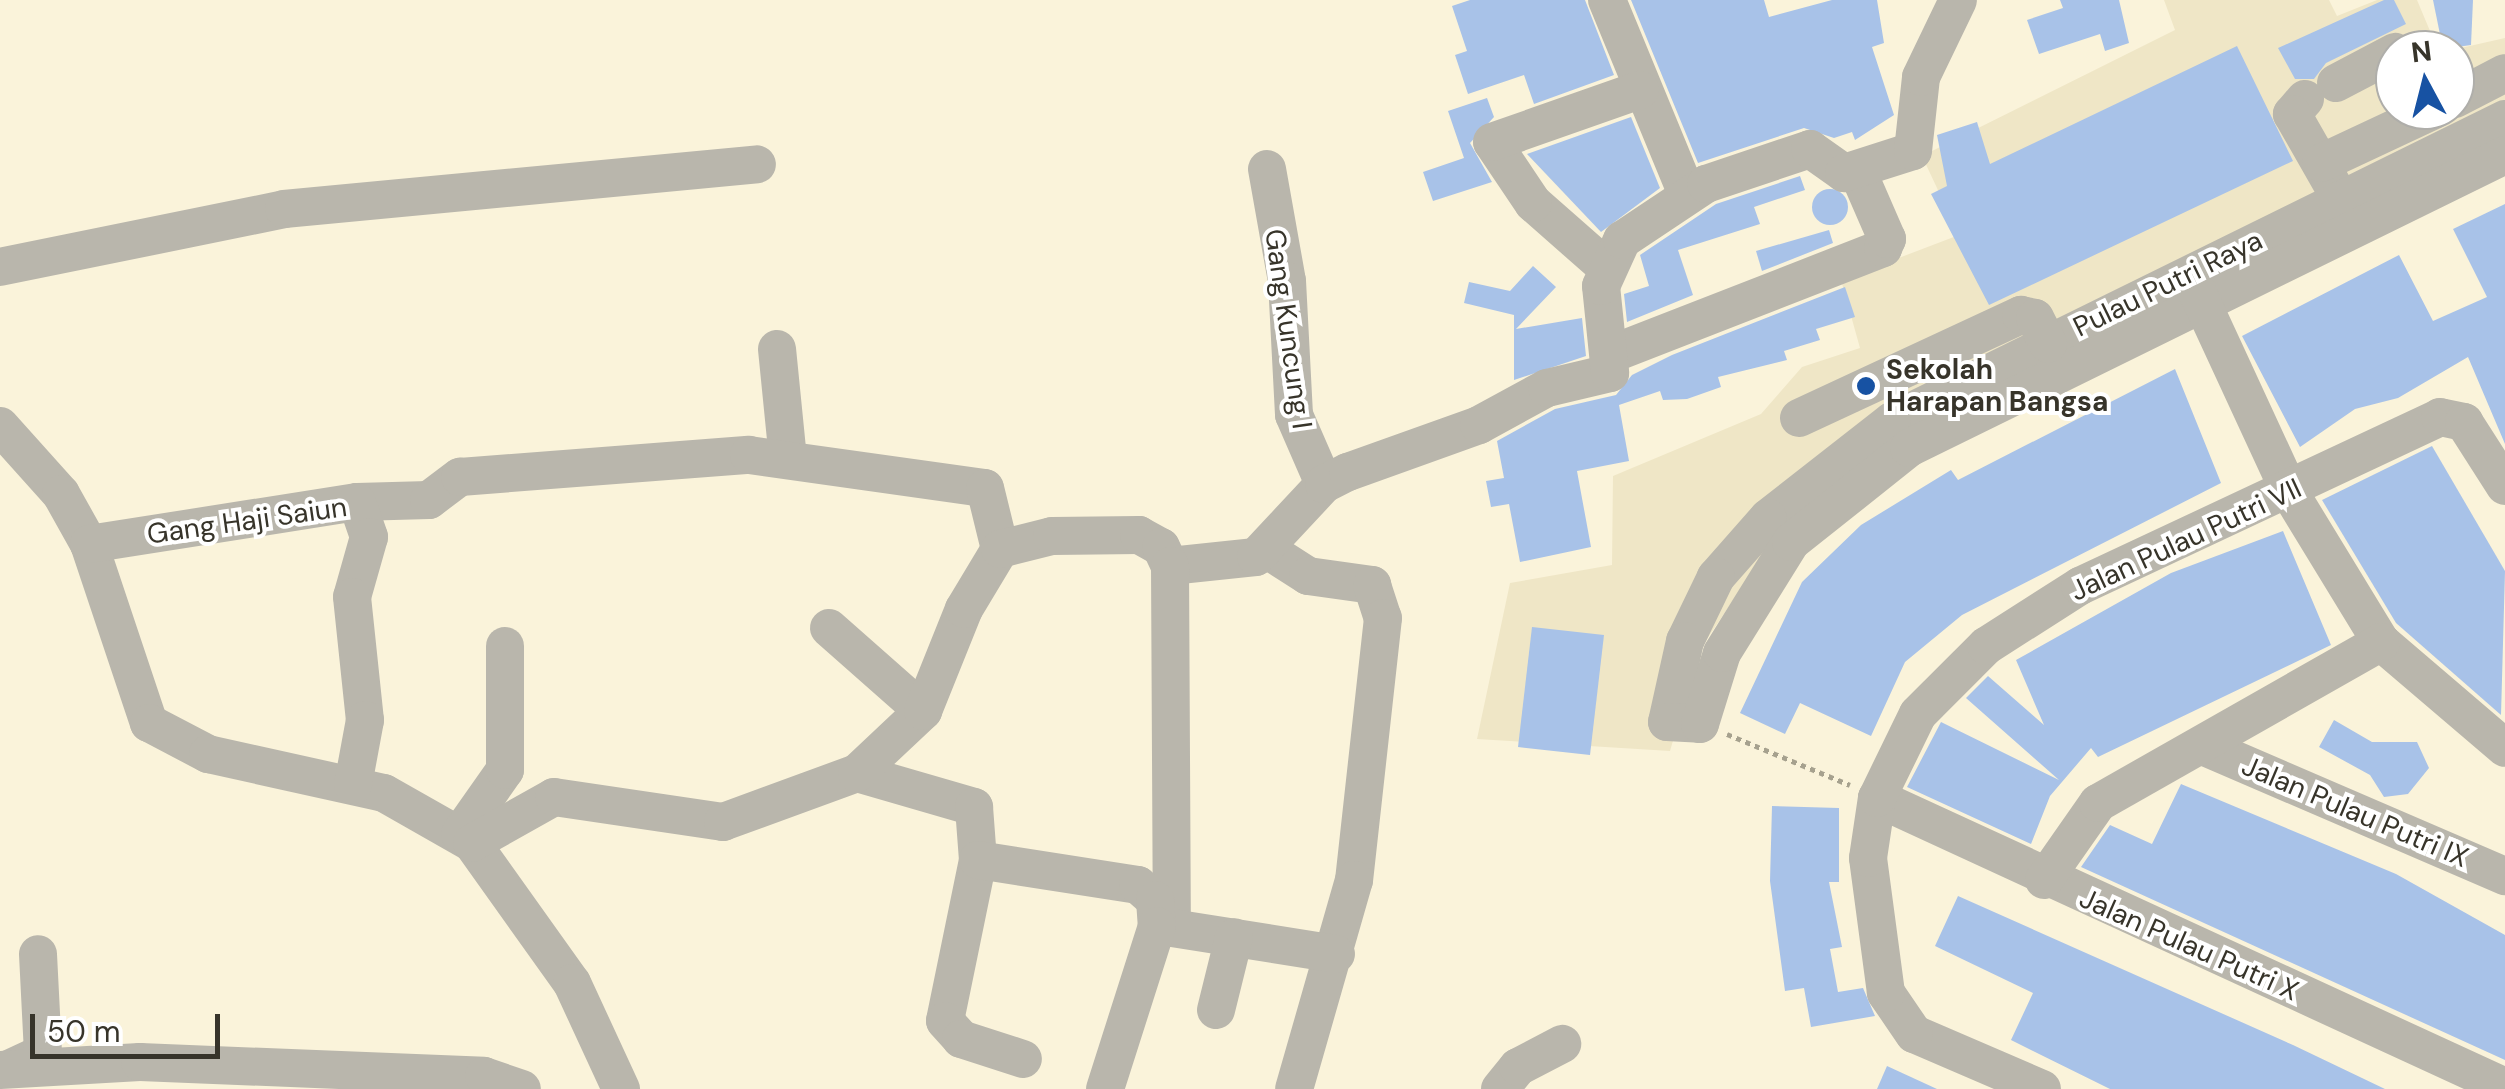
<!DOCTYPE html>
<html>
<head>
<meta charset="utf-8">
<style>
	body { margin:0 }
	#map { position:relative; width:2505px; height:1089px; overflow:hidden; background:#faf3da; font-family:"DM Sans",sans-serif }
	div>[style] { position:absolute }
	.built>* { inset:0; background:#efe6c6 }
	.building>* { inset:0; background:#a8c2e8 }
	.round { border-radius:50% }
	.path>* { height:5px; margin-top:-2.5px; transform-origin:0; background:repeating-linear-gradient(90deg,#a6a18e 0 5px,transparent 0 10px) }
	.minor>* { height:38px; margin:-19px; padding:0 19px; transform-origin:19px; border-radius:19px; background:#b9b6ac }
	.dots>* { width:28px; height:28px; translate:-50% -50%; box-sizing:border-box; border:5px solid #fff; border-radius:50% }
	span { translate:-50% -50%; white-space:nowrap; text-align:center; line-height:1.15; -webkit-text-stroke:8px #fff; paint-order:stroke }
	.street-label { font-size:28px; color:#37342a }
	.poi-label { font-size:28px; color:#37342a; font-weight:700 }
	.left { translate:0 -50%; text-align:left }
	.north { position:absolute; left:2375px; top:30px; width:100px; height:100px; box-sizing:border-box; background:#fff; border:2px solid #afaeaa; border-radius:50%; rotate:353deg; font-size:28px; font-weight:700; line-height:40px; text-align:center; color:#37342a }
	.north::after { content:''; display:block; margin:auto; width:35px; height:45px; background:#1752a3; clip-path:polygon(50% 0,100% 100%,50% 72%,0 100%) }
	.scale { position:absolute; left:30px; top:1014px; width:190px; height:45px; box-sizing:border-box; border:5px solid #37342a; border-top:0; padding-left:12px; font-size:30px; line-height:35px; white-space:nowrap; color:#37342a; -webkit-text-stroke:8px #fff; paint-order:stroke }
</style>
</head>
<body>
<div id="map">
	<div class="built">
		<i style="clip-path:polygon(2164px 0,2329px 0,2337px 16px,2377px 0,2417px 0,2438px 50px,2395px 50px,2395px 110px,2455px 110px,2452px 50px,2505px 38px,2505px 100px,2335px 184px,1770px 545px,1699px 651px,1670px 751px,1477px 739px,1510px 583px,1612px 565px,1613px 476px,1761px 414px,1802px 367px,1860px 348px,1841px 280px,1959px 235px,1922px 156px,2175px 30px)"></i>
	</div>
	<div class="building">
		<i style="clip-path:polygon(1470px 0,1585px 0,1614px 75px,1534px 104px,1524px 75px,1468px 94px,1455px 55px,1467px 51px,1452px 6px)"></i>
		<i style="clip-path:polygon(1631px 0,1764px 0,1769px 17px,1832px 0,1877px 0,1884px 43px,1872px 47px,1894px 115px,1855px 140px,1852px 132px,1834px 138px,1804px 128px,1698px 163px)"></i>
		<i style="clip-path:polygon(2060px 0,2119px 0,2129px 43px,2105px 51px,2100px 34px,2039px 54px,2027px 20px,2063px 8px)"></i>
		<i style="clip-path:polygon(2384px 0,2394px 0,2406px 24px,2326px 63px,2314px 79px,2295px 79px,2278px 48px)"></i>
		<i style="clip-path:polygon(2433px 0,2473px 0,2471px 45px,2443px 49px)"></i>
		<i style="clip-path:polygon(2237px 46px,2293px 161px,1989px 305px,1931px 194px,1947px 186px,1937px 135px,1977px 122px,1990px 164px)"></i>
		<i style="clip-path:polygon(1487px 98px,1494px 117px,1470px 143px,1492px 182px,1433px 201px,1423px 172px,1464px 158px,1448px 111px)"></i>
		<i style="clip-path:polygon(1631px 117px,1660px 188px,1601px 232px,1527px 154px)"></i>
		<i style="clip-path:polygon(1800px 176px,1805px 190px,1754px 207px,1760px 224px,1678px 250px,1693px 295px,1627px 322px,1624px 294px,1649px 286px,1640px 255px,1716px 204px)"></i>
		<i class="round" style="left:1812px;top:189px;width:36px;height:36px"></i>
		<i style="clip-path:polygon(2505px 204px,2505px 444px,2468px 357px,2398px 398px,2355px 409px,2300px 447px,2242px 336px,2399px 255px,2433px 321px,2487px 297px,2453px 229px)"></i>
		<i style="clip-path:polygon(1829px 230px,1833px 243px,1762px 271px,1756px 251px)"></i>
		<i style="clip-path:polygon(1533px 266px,1556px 287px,1516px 329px,1582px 318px,1586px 356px,1514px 380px,1514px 315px,1464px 303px,1469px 282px,1510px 291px)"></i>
		<i style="clip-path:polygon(1845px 287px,1855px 317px,1816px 329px,1820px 340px,1784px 351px,1787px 360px,1718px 377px,1721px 387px,1687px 399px,1663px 400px,1660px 391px,1619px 405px,1629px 461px,1577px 471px,1591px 547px,1520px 562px,1509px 504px,1491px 507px,1486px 481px,1504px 478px,1497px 441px,1555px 409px,1616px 395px,1632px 375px,1672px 355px)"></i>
		<i style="clip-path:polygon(2175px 369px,2221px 483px,1962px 615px,1905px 662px,1871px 736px,1800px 703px,1785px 734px,1740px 713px,1802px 582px,1861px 525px,1951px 470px,1958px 480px)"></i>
		<i style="clip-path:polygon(2432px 446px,2505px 571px,2501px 715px,2396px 623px,2322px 500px)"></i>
		<i style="clip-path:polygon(2283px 531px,2331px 645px,2098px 757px,2091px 748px,2050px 796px,2031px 844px,1907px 787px,1941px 722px,2059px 780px,1966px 698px,1988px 676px,2044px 725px,2016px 660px,2171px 573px)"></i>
		<i style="clip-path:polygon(1532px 627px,1604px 635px,1590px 755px,1518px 747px)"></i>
		<i style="clip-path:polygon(2334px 720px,2372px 742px,2417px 742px,2429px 768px,2408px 794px,2384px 797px,2370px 775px,2319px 747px)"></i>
		<i style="clip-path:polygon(2181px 784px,2396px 874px,2505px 935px,2505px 1060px,2081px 867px,2110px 825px,2152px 844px)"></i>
		<i style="clip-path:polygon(1772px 806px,1839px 808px,1839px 882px,1829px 882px,1842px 947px,1830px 949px,1838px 992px,1863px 988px,1875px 1016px,1811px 1027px,1804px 988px,1785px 991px,1770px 881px)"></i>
		<i style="clip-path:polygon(1958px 896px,2293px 1045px,2385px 1089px,2110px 1089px,2011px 1040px,2033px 993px,1935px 946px)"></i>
		<i style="clip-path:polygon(1887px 1066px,1937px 1089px,1877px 1089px)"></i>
	</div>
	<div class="path">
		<i style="left:1727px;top:734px;width:133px;rotate:22.5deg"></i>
	</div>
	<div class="minor">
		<i style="left:1607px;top:0;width:210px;rotate:67.6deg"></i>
		<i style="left:2336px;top:83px;width:67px;rotate:-27.7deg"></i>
		<i style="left:2305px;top:99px;width:20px;rotate:131deg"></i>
		<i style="left:2292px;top:114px;width:81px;rotate:60.3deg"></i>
		<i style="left:2455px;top:99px;width:56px;rotate:-27.5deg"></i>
		<i style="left:2505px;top:119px;width:683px;rotate:153.77deg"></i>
		<i style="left:1892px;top:421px;width:157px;rotate:142deg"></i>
		<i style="left:1768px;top:518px;width:79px;rotate:131.4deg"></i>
		<i style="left:1716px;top:577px;width:71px;rotate:115.8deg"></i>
		<i style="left:1685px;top:641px;width:83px;rotate:102.5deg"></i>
		<i style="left:1667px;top:722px;width:33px;rotate:3deg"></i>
		<i style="left:1700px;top:724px;width:74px;rotate:-72.8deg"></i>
		<i style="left:1722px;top:653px;width:131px;rotate:-58.1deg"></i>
		<i style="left:1791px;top:542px;width:151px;rotate:-38.5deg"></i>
		<i style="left:1909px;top:448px;width:664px;rotate:-26.18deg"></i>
		<i style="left:2321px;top:163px;width:125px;rotate:-25.1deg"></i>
		<i style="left:1267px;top:169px;width:114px;rotate:79.9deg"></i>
		<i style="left:1287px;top:281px;width:134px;rotate:87deg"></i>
		<i style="left:1294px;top:415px;width:75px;rotate:66.5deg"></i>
		<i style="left:0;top:267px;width:290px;rotate:-11.5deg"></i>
		<i style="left:284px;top:209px;width:475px;rotate:-5.4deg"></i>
		<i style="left:1607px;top:268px;width:98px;rotate:-138.7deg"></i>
		<i style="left:1533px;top:203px;width:73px;rotate:-123.9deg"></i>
		<i style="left:1492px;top:142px;width:157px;rotate:-19.4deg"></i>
		<i style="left:2194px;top:285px;width:229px;rotate:65.2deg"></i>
		<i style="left:2290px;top:493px;width:175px;rotate:58.6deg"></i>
		<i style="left:2381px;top:642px;width:163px;rotate:40.5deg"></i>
		<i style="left:777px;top:349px;width:111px;rotate:84.3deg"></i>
		<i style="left:1614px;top:353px;width:289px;rotate:-21.3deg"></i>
		<i style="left:1883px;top:248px;width:10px;rotate:-66deg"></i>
		<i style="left:1887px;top:239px;width:75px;rotate:-113.5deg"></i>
		<i style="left:1799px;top:418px;width:245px;rotate:-24.9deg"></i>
		<i style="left:2021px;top:315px;width:14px;rotate:12deg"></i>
		<i style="left:2035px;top:318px;width:29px;rotate:63deg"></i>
		<i style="left:0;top:426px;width:91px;rotate:48.1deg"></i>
		<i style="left:61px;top:494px;width:57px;rotate:60.8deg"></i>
		<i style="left:89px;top:544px;width:189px;rotate:71.5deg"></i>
		<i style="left:149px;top:723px;width:67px;rotate:27.7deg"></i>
		<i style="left:208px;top:754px;width:180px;rotate:12.5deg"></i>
		<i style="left:384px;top:793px;width:101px;rotate:29.6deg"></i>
		<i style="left:472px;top:843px;width:172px;rotate:54.5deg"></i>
		<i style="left:572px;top:983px;width:117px;rotate:65.2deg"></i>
		<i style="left:357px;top:502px;width:72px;rotate:-1.6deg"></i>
		<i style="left:429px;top:500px;width:39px;rotate:-37deg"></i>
		<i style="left:460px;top:477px;width:290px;rotate:-4.4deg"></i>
		<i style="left:749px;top:455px;width:238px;rotate:8deg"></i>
		<i style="left:985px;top:488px;width:63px;rotate:76.2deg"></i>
		<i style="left:89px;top:544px;width:271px;rotate:-8.9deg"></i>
		<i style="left:357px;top:502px;width:37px;rotate:71deg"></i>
		<i style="left:369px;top:537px;width:62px;rotate:105.8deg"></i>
		<i style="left:352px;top:597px;width:124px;rotate:84deg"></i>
		<i style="left:365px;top:720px;width:66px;rotate:100.5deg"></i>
		<i style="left:1266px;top:549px;width:50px;rotate:32.7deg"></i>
		<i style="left:1308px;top:576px;width:65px;rotate:8deg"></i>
		<i style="left:1372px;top:585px;width:35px;rotate:72deg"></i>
		<i style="left:1383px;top:618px;width:264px;rotate:96.3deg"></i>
		<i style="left:1354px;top:880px;width:217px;rotate:106deg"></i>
		<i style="left:1170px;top:566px;width:86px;rotate:-6deg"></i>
		<i style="left:1256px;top:557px;width:100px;rotate:-47deg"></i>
		<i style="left:1324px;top:484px;width:27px;rotate:-27deg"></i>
		<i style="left:1348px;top:472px;width:139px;rotate:-19.7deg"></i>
		<i style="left:1479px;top:425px;width:77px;rotate:-28.6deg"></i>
		<i style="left:1547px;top:388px;width:65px;rotate:-13.4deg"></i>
		<i style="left:1610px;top:373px;width:87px;rotate:-95.9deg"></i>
		<i style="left:1601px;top:286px;width:51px;rotate:-65.5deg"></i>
		<i style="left:1622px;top:240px;width:101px;rotate:-33.7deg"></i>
		<i style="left:1706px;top:184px;width:110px;rotate:-18.6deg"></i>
		<i style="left:1810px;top:149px;width:42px;rotate:35.2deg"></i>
		<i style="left:1844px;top:173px;width:72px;rotate:-17.7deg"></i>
		<i style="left:1913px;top:151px;width:74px;rotate:-83.8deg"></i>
		<i style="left:1921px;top:77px;width:85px;rotate:-64.3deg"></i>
		<i style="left:829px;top:628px;width:125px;rotate:41.4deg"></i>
		<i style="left:2205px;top:747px;width:327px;rotate:23.3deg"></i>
		<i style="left:857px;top:773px;width:122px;rotate:16.2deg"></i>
		<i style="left:974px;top:807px;width:53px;rotate:85.7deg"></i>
		<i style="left:978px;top:860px;width:164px;rotate:101.6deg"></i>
		<i style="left:945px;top:1021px;width:24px;rotate:48deg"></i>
		<i style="left:961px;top:1039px;width:65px;rotate:17.9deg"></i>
		<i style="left:1877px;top:798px;width:691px;rotate:24.71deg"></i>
		<i style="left:460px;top:834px;width:78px;rotate:-54.9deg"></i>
		<i style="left:505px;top:770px;width:124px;rotate:-90deg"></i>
		<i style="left:472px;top:843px;width:94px;rotate:-29.3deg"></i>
		<i style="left:554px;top:797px;width:171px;rotate:8.4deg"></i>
		<i style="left:723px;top:822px;width:143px;rotate:-20.1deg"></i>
		<i style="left:857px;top:773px;width:91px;rotate:-43.2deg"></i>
		<i style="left:923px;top:711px;width:110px;rotate:-68.1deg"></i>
		<i style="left:964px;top:609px;width:70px;rotate:-59deg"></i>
		<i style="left:1000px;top:549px;width:54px;rotate:-14deg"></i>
		<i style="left:1052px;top:536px;width:87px;rotate:-0.7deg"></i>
		<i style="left:1139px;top:535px;width:25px;rotate:29deg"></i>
		<i style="left:1161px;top:547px;width:21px;rotate:65deg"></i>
		<i style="left:1170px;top:566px;width:362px;rotate:89.7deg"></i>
		<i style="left:1172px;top:928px;width:166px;rotate:9deg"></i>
		<i style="left:978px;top:860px;width:162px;rotate:8.9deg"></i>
		<i style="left:1138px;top:885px;width:23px;rotate:41deg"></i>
		<i style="left:1155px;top:900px;width:26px;rotate:86deg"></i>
		<i style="left:1157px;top:926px;width:171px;rotate:107.7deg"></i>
		<i style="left:2044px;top:880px;width:94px;rotate:-55deg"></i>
		<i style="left:2098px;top:803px;width:326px;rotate:-29.6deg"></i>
		<i style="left:1216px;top:1010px;width:75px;rotate:-76.1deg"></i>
		<i style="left:11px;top:1068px;width:35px;rotate:-25deg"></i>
		<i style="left:43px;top:1053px;width:99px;rotate:-92.9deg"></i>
		<i style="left:0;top:1070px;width:140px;rotate:-3.3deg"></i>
		<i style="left:140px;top:1062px;width:344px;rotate:2.3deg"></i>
		<i style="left:484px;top:1076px;width:40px;rotate:18.9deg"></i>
		<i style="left:1500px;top:1089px;width:28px;rotate:-51deg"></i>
		<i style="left:1518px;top:1067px;width:50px;rotate:-27.6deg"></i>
		<i style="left:2042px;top:1089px;width:139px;rotate:-156.7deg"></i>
		<i style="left:1914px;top:1034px;width:50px;rotate:-124.3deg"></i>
		<i style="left:1886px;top:993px;width:136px;rotate:-97.6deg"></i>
		<i style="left:1868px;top:858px;width:61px;rotate:-81.5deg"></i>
		<i style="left:1877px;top:798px;width:93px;rotate:-64deg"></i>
		<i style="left:1918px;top:714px;width:96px;rotate:-45deg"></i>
		<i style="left:1986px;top:646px;width:112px;rotate:-32.6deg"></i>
		<i style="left:2080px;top:586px;width:398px;rotate:-25.1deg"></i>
		<i style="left:2440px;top:417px;width:25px;rotate:12deg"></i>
		<i style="left:2464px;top:422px;width:76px;rotate:57.4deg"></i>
	</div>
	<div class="dots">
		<i style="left:1866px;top:386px;background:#1752a3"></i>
	</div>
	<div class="street-label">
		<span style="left:2168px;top:284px;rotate:-26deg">Pulau Putri Raya</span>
		<span style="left:1288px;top:329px;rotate:82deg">Gang Kuncung I</span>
		<span style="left:247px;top:521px;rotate:-8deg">Gang Haji Saiun</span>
		<span style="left:2186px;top:540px;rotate:-25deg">Jalan Pulau Putri VII</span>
		<span style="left:2355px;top:812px;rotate:23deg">Jalan Pulau Putri IX</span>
		<span style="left:2189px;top:945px;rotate:24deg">Jalan Pulau Putri X</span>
	</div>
	<div class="poi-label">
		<span class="left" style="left:1886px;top:386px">Sekolah<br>Harapan Bangsa</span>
	</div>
	<div class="north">N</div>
	<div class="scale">50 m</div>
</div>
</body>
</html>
